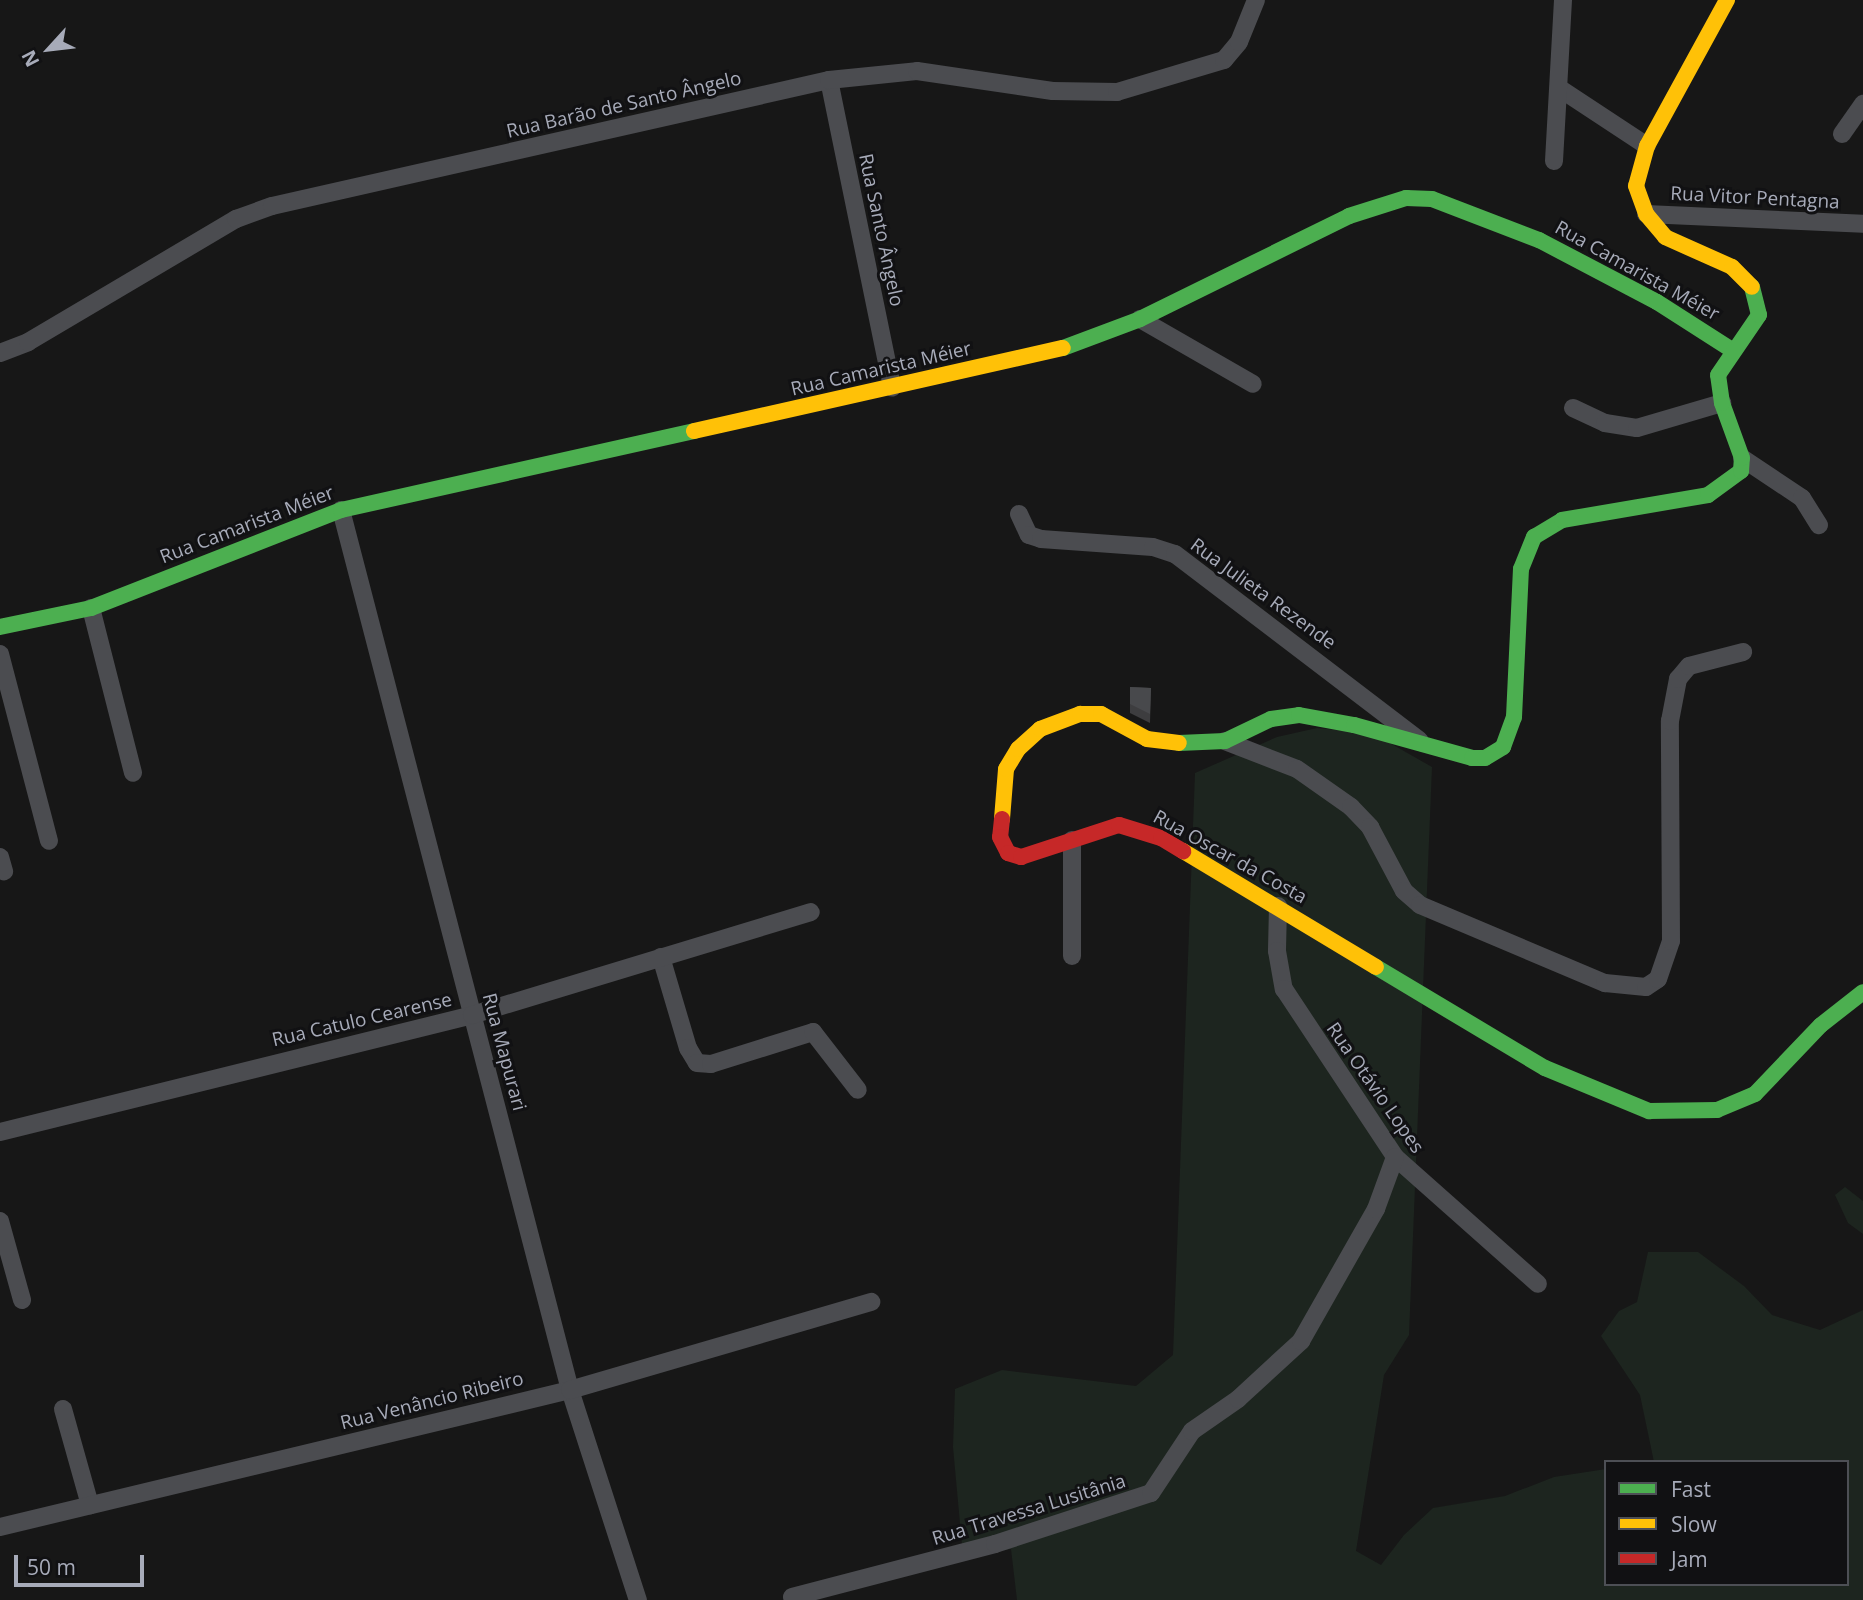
<!DOCTYPE html>
<html>
<head>
<meta charset="utf-8">
<style>
	body { margin:0 }
	#map { position:relative; width:1863px; height:1600px; overflow:hidden; background:#171717; font-family:"Open Sans",sans-serif }
	div>[style] { position:absolute }
	.green>* { inset:0; background:#1d251f }
	.street>* { height:18px; margin:-9px; padding:0 9px; transform-origin:9px; border-radius:9px; background:#4b4c50 }
	.fast>* { height:16px; margin:-8px; padding:0 8px; transform-origin:8px; border-radius:8px; background:#4caf50 }
	.slow>* { height:16px; margin:-8px; padding:0 8px; transform-origin:8px; border-radius:8px; background:#ffc107 }
	.jam>* { height:16px; margin:-8px; padding:0 8px; transform-origin:8px; border-radius:8px; background:#c62828 }
	.wall>* { inset:0; background:#3d3d3f }
	.building>* { inset:0; background:#48494c }
	span { translate:-50% -50%; white-space:nowrap; text-align:center; line-height:1.15; -webkit-text-stroke:6px #111113; paint-order:stroke }
	.street-label { font-size:19px; color:#a7abb9 }
	.legend { position:absolute; left:1604px; top:1460px; width:245px; height:126px; box-sizing:border-box; background:#111113; border:2px solid #4d4f55; margin:0; padding:9px 12px; list-style:none; font-size:21px; color:#a7abb9 }
	.legend li { display:flex; align-items:center; gap:14px; height:35px }
	.legend b { width:35px; border:2px solid #4d4f55 }
	.north { position:absolute; left:14px; top:14px; width:70px; height:70px; -webkit-text-stroke:5px #111113; paint-order:stroke; rotate:243deg; font-size:19px; font-weight:700; line-height:28px; text-align:center; color:#a7abb9 }
	.north::after { content:''; display:block; margin:auto; width:24px; height:32px; background:#a7abb9; clip-path:polygon(50% 0,100% 100%,50% 72%,0 100%) }
	.scale { position:absolute; left:14px; top:1555px; width:130px; height:32px; box-sizing:border-box; border:4px solid #a7abb9; border-top:0; padding-left:9px; font-size:21px; line-height:24px; white-space:nowrap; color:#a7abb9; -webkit-text-stroke:5px #111113; paint-order:stroke }
</style>
</head>
<body>
<div id="map">
	<div class="green">
		<i style="clip-path:polygon(1317px 728px,1374px 734px,1432px 767px,1409px 1335px,1384px 1375px,1356px 1551px,1381px 1565px,1404px 1535px,1433px 1508px,1505px 1496px,1554px 1477px,1606px 1469px,1606px 1584px,1847px 1584px,1847px 1462px,1654px 1462px,1640px 1395px,1601px 1336px,1619px 1311px,1637px 1302px,1648px 1252px,1698px 1252px,1744px 1286px,1772px 1315px,1820px 1330px,1863px 1310px,1863px 1600px,1017px 1600px,1011px 1549px,963px 1556px,953px 1447px,955px 1389px,1002px 1370px,1136px 1386px,1173px 1355px,1195px 773px,1277px 737px)"></i>
		<i style="clip-path:polygon(1845px 1187px,1863px 1201px,1863px 1234px,1848px 1223px,1835px 1195px)"></i>
	</div>
	<div class="street">
		<i style="left:829px;top:80px;width:314px;rotate:78.4deg"></i>
		<i style="left:1559px;top:88px;width:105px;rotate:33.4deg"></i>
		<i style="left:1842px;top:134px;width:37px;rotate:-55deg"></i>
		<i style="left:1554px;top:161px;width:161px;rotate:-86.8deg"></i>
		<i style="left:1646px;top:214px;width:217px;rotate:2.6deg"></i>
		<i style="left:1140px;top:319px;width:130px;rotate:29.9deg"></i>
		<i style="left:0;top:353px;width:30px;rotate:-21deg"></i>
		<i style="left:28px;top:342px;width:242px;rotate:-30.6deg"></i>
		<i style="left:236px;top:219px;width:38px;rotate:-20deg"></i>
		<i style="left:272px;top:206px;width:571px;rotate:-12.75deg"></i>
		<i style="left:829px;top:80px;width:88px;rotate:-5.8deg"></i>
		<i style="left:917px;top:71px;width:137px;rotate:8.4deg"></i>
		<i style="left:1053px;top:91px;width:64px;rotate:0.9deg"></i>
		<i style="left:1117px;top:92px;width:112px;rotate:-16.7deg"></i>
		<i style="left:1224px;top:60px;width:23px;rotate:-50deg"></i>
		<i style="left:1239px;top:42px;width:45px;rotate:-68deg"></i>
		<i style="left:1573px;top:408px;width:35px;rotate:25deg"></i>
		<i style="left:1605px;top:423px;width:32px;rotate:9deg"></i>
		<i style="left:1637px;top:428px;width:89px;rotate:-16.4deg"></i>
		<i style="left:1742px;top:458px;width:72px;rotate:33.7deg"></i>
		<i style="left:1802px;top:498px;width:32px;rotate:58deg"></i>
		<i style="left:341px;top:510px;width:909px;rotate:75.41deg"></i>
		<i style="left:570px;top:1390px;width:221px;rotate:72.1deg"></i>
		<i style="left:1019px;top:514px;width:23px;rotate:65deg"></i>
		<i style="left:1029px;top:535px;width:13px;rotate:18deg"></i>
		<i style="left:1041px;top:539px;width:112px;rotate:4.1deg"></i>
		<i style="left:1153px;top:547px;width:23px;rotate:18deg"></i>
		<i style="left:1175px;top:554px;width:307px;rotate:37.3deg"></i>
		<i style="left:91px;top:608px;width:170px;rotate:75.7deg"></i>
		<i style="left:0;top:654px;width:193px;rotate:75.3deg"></i>
		<i style="left:1225px;top:741px;width:77px;rotate:21.3deg"></i>
		<i style="left:1297px;top:769px;width:66px;rotate:35.1deg"></i>
		<i style="left:1351px;top:807px;width:28px;rotate:46deg"></i>
		<i style="left:1370px;top:827px;width:72px;rotate:62deg"></i>
		<i style="left:1404px;top:891px;width:21px;rotate:41deg"></i>
		<i style="left:1420px;top:905px;width:201px;rotate:22.9deg"></i>
		<i style="left:1605px;top:983px;width:41px;rotate:5.6deg"></i>
		<i style="left:1646px;top:987px;width:14px;rotate:-34deg"></i>
		<i style="left:1658px;top:979px;width:40px;rotate:-71.1deg"></i>
		<i style="left:1671px;top:941px;width:220px;rotate:-90.3deg"></i>
		<i style="left:1670px;top:721px;width:43px;rotate:-79.2deg"></i>
		<i style="left:1678px;top:679px;width:17px;rotate:-50deg"></i>
		<i style="left:1689px;top:666px;width:56px;rotate:-14.5deg"></i>
		<i style="left:1072px;top:840px;width:116px;rotate:90deg"></i>
		<i style="left:0;top:857px;width:15px;rotate:74deg"></i>
		<i style="left:1278px;top:906px;width:45px;rotate:91.3deg"></i>
		<i style="left:1277px;top:951px;width:39px;rotate:80deg"></i>
		<i style="left:1284px;top:989px;width:201px;rotate:56.5deg"></i>
		<i style="left:1395px;top:1157px;width:191px;rotate:41.6deg"></i>
		<i style="left:661px;top:957px;width:95px;rotate:73.5deg"></i>
		<i style="left:688px;top:1048px;width:17px;rotate:59deg"></i>
		<i style="left:697px;top:1063px;width:14px;rotate:4deg"></i>
		<i style="left:711px;top:1064px;width:107px;rotate:-17.4deg"></i>
		<i style="left:813px;top:1032px;width:73px;rotate:52.2deg"></i>
		<i style="left:0;top:1132px;width:486px;rotate:-13.9deg"></i>
		<i style="left:472px;top:1015px;width:354px;rotate:-16.9deg"></i>
		<i style="left:0;top:1221px;width:82px;rotate:74.4deg"></i>
		<i style="left:63px;top:1409px;width:100px;rotate:74.3deg"></i>
		<i style="left:0;top:1527px;width:586px;rotate:-13.51deg"></i>
		<i style="left:570px;top:1390px;width:314px;rotate:-16.3deg"></i>
		<i style="left:792px;top:1597px;width:210px;rotate:-14.6deg"></i>
		<i style="left:995px;top:1544px;width:164px;rotate:-18.1deg"></i>
		<i style="left:1151px;top:1493px;width:74px;rotate:-56.5deg"></i>
		<i style="left:1192px;top:1431px;width:56px;rotate:-34.8deg"></i>
		<i style="left:1238px;top:1399px;width:86px;rotate:-42.6deg"></i>
		<i style="left:1301px;top:1341px;width:152px;rotate:-60.4deg"></i>
		<i style="left:1376px;top:1209px;width:55px;rotate:-69.9deg"></i>
	</div>
	<div class="fast">
		<i style="left:1063px;top:348px;width:82px;rotate:-20.6deg"></i>
		<i style="left:1140px;top:319px;width:233px;rotate:-26.2deg"></i>
		<i style="left:1349px;top:216px;width:60px;rotate:-17.5deg"></i>
		<i style="left:1406px;top:198px;width:26px;rotate:2deg"></i>
		<i style="left:1432px;top:199px;width:115px;rotate:21deg"></i>
		<i style="left:1539px;top:240px;width:133px;rotate:27.7deg"></i>
		<i style="left:1657px;top:302px;width:89px;rotate:32.6deg"></i>
		<i style="left:0;top:627px;width:93px;rotate:-11.8deg"></i>
		<i style="left:91px;top:608px;width:269px;rotate:-21.4deg"></i>
		<i style="left:341px;top:510px;width:362px;rotate:-12.6deg"></i>
		<i style="left:1179px;top:743px;width:46px;rotate:-2.5deg"></i>
		<i style="left:1225px;top:741px;width:51px;rotate:-25.6deg"></i>
		<i style="left:1271px;top:719px;width:28px;rotate:-8deg"></i>
		<i style="left:1299px;top:715px;width:56px;rotate:10.3deg"></i>
		<i style="left:1354px;top:725px;width:123px;rotate:15.6deg"></i>
		<i style="left:1472px;top:758px;width:13px"></i>
		<i style="left:1485px;top:758px;width:21px;rotate:-31deg"></i>
		<i style="left:1503px;top:747px;width:32px;rotate:-70deg"></i>
		<i style="left:1514px;top:717px;width:148px;rotate:-87.3deg"></i>
		<i style="left:1521px;top:569px;width:35px;rotate:-68deg"></i>
		<i style="left:1534px;top:537px;width:33px;rotate:-31deg"></i>
		<i style="left:1562px;top:520px;width:148px;rotate:-9.7deg"></i>
		<i style="left:1708px;top:495px;width:41px;rotate:-36deg"></i>
		<i style="left:1741px;top:471px;width:13px;rotate:-86deg"></i>
		<i style="left:1742px;top:458px;width:59px;rotate:-110deg"></i>
		<i style="left:1722px;top:403px;width:28px;rotate:-98deg"></i>
		<i style="left:1718px;top:375px;width:73px;rotate:-55.7deg"></i>
		<i style="left:1759px;top:315px;width:29px;rotate:-104deg"></i>
		<i style="left:1376px;top:967px;width:197px;rotate:30.9deg"></i>
		<i style="left:1545px;top:1068px;width:113px;rotate:22.5deg"></i>
		<i style="left:1649px;top:1111px;width:68px;rotate:-0.8deg"></i>
		<i style="left:1717px;top:1110px;width:41px;rotate:-22.8deg"></i>
		<i style="left:1755px;top:1094px;width:95px;rotate:-46.3deg"></i>
		<i style="left:1821px;top:1025px;width:53px;rotate:-38.2deg"></i>
	</div>
	<div class="slow">
		<i style="left:1727px;top:0;width:166px;rotate:118.7deg"></i>
		<i style="left:1647px;top:146px;width:41px;rotate:105.4deg"></i>
		<i style="left:1636px;top:186px;width:30px;rotate:70deg"></i>
		<i style="left:1646px;top:214px;width:30px;rotate:50deg"></i>
		<i style="left:1665px;top:237px;width:73px;rotate:24.1deg"></i>
		<i style="left:1732px;top:267px;width:28px;rotate:45deg"></i>
		<i style="left:694px;top:431px;width:378px;rotate:-12.7deg"></i>
		<i style="left:1002px;top:819px;width:50px;rotate:-85.4deg"></i>
		<i style="left:1006px;top:769px;width:23px;rotate:-59deg"></i>
		<i style="left:1018px;top:749px;width:30px;rotate:-42deg"></i>
		<i style="left:1040px;top:729px;width:43px;rotate:-20.6deg"></i>
		<i style="left:1080px;top:714px;width:21px"></i>
		<i style="left:1101px;top:714px;width:52px;rotate:28.5deg"></i>
		<i style="left:1147px;top:739px;width:32px;rotate:7deg"></i>
		<i style="left:1183px;top:851px;width:225px;rotate:31deg"></i>
	</div>
	<div class="jam">
		<i style="left:1002px;top:819px;width:18px;rotate:96deg"></i>
		<i style="left:1000px;top:837px;width:18px;rotate:63deg"></i>
		<i style="left:1008px;top:853px;width:14px;rotate:17deg"></i>
		<i style="left:1021px;top:857px;width:103px;rotate:-18.1deg"></i>
		<i style="left:1119px;top:825px;width:44px;rotate:17.2deg"></i>
		<i style="left:1161px;top:838px;width:26px;rotate:31deg"></i>
	</div>
	<div class="wall">
		<i style="clip-path:polygon(1130px 687px,1151px 688px,1150px 723px,1130px 713px)"></i>
	</div>
	<div class="building">
		<i style="clip-path:polygon(1130px 687px,1151px 688px,1150px 714px,1130px 704px)"></i>
	</div>
	<div class="street-label">
		<span style="left:624px;top:105px;rotate:-13deg">Rua Barão de Santo Ângelo</span>
		<span style="left:1755px;top:198px;rotate:3deg">Rua Vitor Pentagna</span>
		<span style="left:881px;top:230px;rotate:78deg">Rua Santo Ângelo</span>
		<span style="left:1637px;top:271px;rotate:29deg">Rua Camarista Méier</span>
		<span style="left:881px;top:369px;rotate:-13deg">Rua Camarista Méier</span>
		<span style="left:247px;top:525px;rotate:-21deg">Rua Camarista Méier</span>
		<span style="left:1263px;top:594px;rotate:36deg">Rua Julieta Rezende</span>
		<span style="left:1230px;top:857px;rotate:29deg">Rua Oscar da Costa</span>
		<span style="left:362px;top:1020px;rotate:-13deg">Rua Catulo Cearense</span>
		<span style="left:504px;top:1052px;rotate:75deg">Rua Mapurari</span>
		<span style="left:1375px;top:1088px;rotate:55deg">Rua Otávio Lopes</span>
		<span style="left:432px;top:1401px;rotate:-14deg">Rua Venâncio Ribeiro</span>
		<span style="left:1029px;top:1510px;rotate:-17deg">Rua Travessa Lusitânia</span>
	</div>
	<ul class="legend">
	<li><b style="height:9px;background:#4caf50"></b>Fast</li>
	<li><b style="height:9px;background:#ffc107"></b>Slow</li>
	<li><b style="height:9px;background:#c62828"></b>Jam</li>
	</ul>
	<div class="north">N</div>
	<div class="scale">50 m</div>
</div>
</body>
</html>
